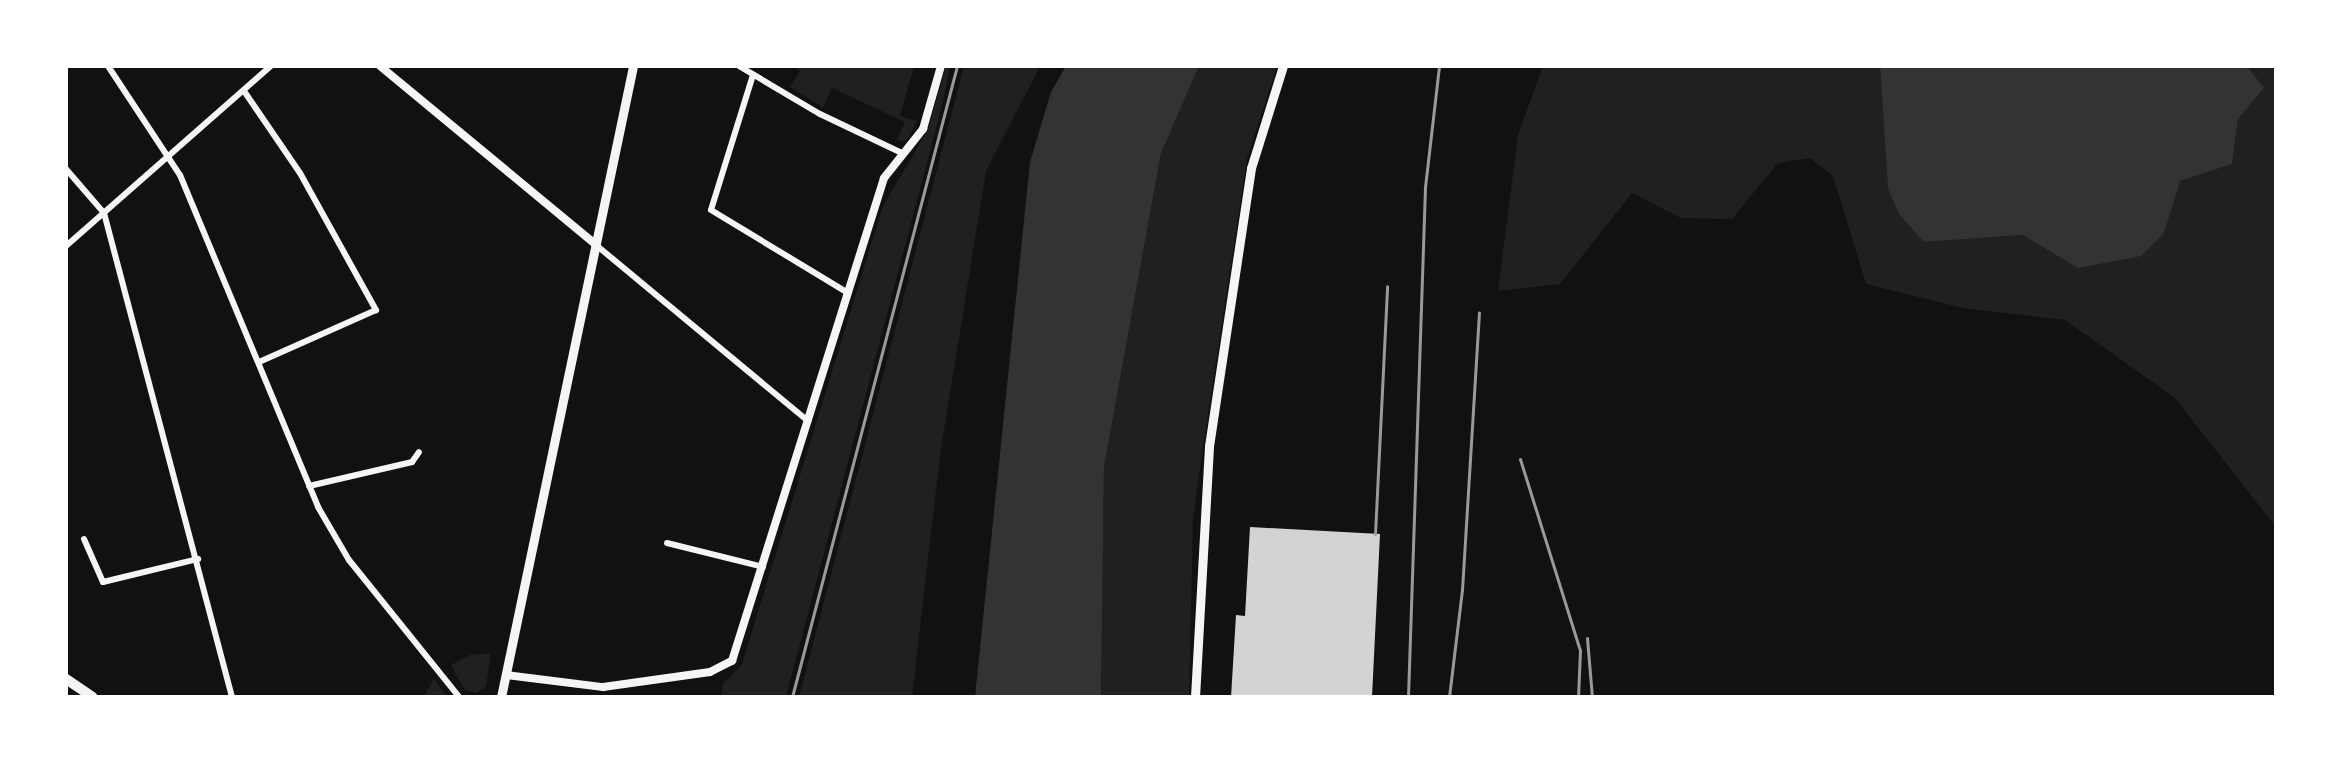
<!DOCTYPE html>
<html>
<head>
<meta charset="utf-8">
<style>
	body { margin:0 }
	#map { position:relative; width:2342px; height:763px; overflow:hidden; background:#111; font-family:"Space Grotesk",sans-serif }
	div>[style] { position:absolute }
	.green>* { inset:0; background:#202020 }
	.water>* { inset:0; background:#333 }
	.building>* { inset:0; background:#d3d3d3 }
	.minor>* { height:6px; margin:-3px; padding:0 3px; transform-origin:3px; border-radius:3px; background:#f5f5f5 }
	.tertiary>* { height:8px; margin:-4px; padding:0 4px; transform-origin:4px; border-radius:4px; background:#f5f5f5 }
	.secondary>* { height:9px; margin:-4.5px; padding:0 4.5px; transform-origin:4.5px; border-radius:4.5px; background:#f5f5f5 }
	.primary>* { height:10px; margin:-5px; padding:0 5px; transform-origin:5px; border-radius:5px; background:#f5f5f5 }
	.rail>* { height:3px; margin:-1.5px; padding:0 1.5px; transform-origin:1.5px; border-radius:1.5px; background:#9a9a9a }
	span { translate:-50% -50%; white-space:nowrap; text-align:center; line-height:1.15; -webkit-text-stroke:7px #fff; paint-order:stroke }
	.frame { position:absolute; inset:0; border:68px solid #fff; pointer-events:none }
</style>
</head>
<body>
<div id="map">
	<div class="green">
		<i style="clip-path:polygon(793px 66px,914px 66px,900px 116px,917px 121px,913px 130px,905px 141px,897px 140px,905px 122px,832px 88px,823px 107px,790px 87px,800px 71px)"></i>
		<i style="clip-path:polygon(946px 66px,950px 66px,943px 102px,786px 697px,722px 697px,722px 685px,742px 664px,883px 206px,928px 130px)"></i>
		<i style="clip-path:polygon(964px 66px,1040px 66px,986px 171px,940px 455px,912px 697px,799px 697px)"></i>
		<i style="clip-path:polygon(1199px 66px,1277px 66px,1247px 159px,1202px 454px,1193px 518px,1189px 697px,1101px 697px,1104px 467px,1161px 153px)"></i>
		<i style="clip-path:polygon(1543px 66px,1880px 66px,1888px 189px,1924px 242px,2024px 235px,2078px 268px,2164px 233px,2179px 181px,2232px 164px,2238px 119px,2264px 88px,2247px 66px,2276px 66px,2276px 527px,2175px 398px,2065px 320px,1963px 308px,1866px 284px,1833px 176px,1810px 158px,1778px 163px,1732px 219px,1681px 218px,1632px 193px,1560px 284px,1498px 291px,1518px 135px)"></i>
		<i style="clip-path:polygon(491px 653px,486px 687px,476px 693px,465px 690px,451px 665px,470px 655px)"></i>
		<i style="clip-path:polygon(433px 680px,435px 680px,447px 697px,424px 697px)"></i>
	</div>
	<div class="water">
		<i style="clip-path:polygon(1066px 66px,1199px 66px,1161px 153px,1104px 467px,1101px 697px,975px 697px,1030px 162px,1051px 92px)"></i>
		<i style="clip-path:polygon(1880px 66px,2247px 66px,2264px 88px,2238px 119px,2232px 164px,2180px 181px,2164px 233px,2141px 256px,2078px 268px,2023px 235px,1924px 242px,1899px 214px,1888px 189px)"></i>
	</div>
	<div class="building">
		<i style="clip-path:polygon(1250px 527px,1380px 534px,1372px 697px,1231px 697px,1236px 615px,1245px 616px)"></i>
	</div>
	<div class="minor">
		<i style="left:108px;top:66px;width:131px;rotate:56.6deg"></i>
		<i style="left:180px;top:175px;width:360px;rotate:67.4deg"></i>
		<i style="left:318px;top:507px;width:61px;rotate:59.7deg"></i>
		<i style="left:349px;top:560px;width:176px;rotate:51.2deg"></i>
		<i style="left:739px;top:66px;width:94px;rotate:30.7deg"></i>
		<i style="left:820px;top:114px;width:93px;rotate:25.5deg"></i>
		<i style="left:753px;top:75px;width:141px;rotate:107.3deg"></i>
		<i style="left:711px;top:210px;width:160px;rotate:31.2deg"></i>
		<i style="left:244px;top:91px;width:99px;rotate:55.7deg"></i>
		<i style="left:300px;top:173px;width:157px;rotate:61deg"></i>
		<i style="left:376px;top:310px;width:128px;rotate:156deg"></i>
		<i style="left:66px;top:169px;width:58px;rotate:49.2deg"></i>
		<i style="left:104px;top:213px;width:501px;rotate:75.19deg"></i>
		<i style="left:596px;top:245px;width:276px;rotate:39.7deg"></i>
		<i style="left:66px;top:246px;width:273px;rotate:-41.3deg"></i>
		<i style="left:309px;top:486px;width:106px;rotate:-13.1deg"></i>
		<i style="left:412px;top:462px;width:12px;rotate:-55deg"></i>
		<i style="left:84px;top:539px;width:47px;rotate:66.2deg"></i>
		<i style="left:103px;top:582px;width:98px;rotate:-13.6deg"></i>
		<i style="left:667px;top:543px;width:99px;rotate:14deg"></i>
	</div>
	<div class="tertiary">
		<i style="left:380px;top:66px;width:281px;rotate:39.6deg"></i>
		<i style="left:506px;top:675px;width:98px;rotate:7.1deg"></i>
		<i style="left:603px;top:687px;width:108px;rotate:-8deg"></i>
		<i style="left:710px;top:672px;width:25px;rotate:-27deg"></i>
		<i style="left:732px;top:661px;width:506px;rotate:-72.53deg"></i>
		<i style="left:884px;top:178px;width:63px;rotate:-51.5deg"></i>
		<i style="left:923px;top:129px;width:66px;rotate:-74.1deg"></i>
	</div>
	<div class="secondary">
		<i style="left:501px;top:697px;width:645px;rotate:-78.18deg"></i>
		<i style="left:1195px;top:697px;width:251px;rotate:-86.8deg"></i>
		<i style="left:1209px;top:446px;width:281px;rotate:-81.4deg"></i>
		<i style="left:1251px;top:168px;width:107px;rotate:-72.6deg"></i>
	</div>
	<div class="primary">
		<i style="left:66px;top:679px;width:32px;rotate:34deg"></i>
	</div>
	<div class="rail">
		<i style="left:1520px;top:459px;width:200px;rotate:72.6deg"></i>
		<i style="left:1580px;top:650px;width:47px;rotate:92.4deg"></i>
		<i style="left:1375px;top:534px;width:248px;rotate:-87.2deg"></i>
		<i style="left:1587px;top:638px;width:59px;rotate:85.2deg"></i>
		<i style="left:792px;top:697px;width:652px;rotate:-75.35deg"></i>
		<i style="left:1408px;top:697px;width:510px;rotate:-88.09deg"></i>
		<i style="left:1425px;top:187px;width:122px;rotate:-83.4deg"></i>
		<i style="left:1449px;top:697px;width:108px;rotate:-83.1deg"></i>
		<i style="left:1462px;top:590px;width:278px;rotate:-86.5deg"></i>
	</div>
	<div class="frame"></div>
</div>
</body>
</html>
